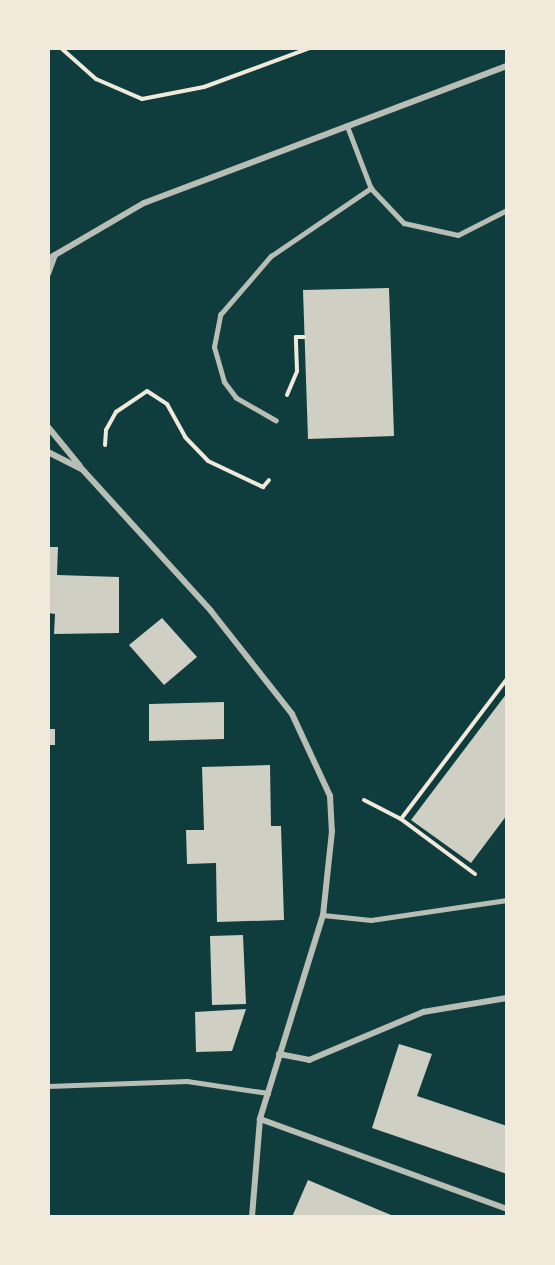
<!DOCTYPE html>
<html>
<head>
<meta charset="utf-8">
<style>
	body { margin:0 }
	#map { position:relative; width:555px; height:1265px; overflow:hidden; background:#0f3d3e; font-family:Rubik,sans-serif }
	div>[style] { position:absolute }
	.building>* { inset:0; background:#cfcfc3 }
	.path>* { height:4px; margin:-2px; padding:0 2px; transform-origin:2px; border-radius:2px; background:#f1e9da }
	.service>* { height:4.5px; margin:-2.25px; padding:0 2.25px; transform-origin:2.25px; border-radius:2.25px; background:#b8beb3 }
	.minor>* { height:6px; margin:-3px; padding:0 3px; transform-origin:3px; border-radius:3px; background:#b8beb3 }
	span { translate:-50% -50%; white-space:nowrap; text-align:center; line-height:1.15; -webkit-text-stroke:4.5px #f1e9da; paint-order:stroke }
	.frame { position:absolute; inset:0; border:50px solid #f1e9da; pointer-events:none }
</style>
</head>
<body>
<div id="map">
	<div class="building">
		<i style="clip-path:polygon(389px 288px,394px 436px,308px 439px,303px 290px)"></i>
		<i style="clip-path:polygon(48px 547px,58px 547px,57px 575px,119px 577px,119px 633px,54px 634px,55px 614px,48px 613px)"></i>
		<i style="clip-path:polygon(162px 618px,197px 657px,164px 685px,129px 645px)"></i>
		<i style="clip-path:polygon(507px 693px,507px 815px,471px 863px,411px 820px)"></i>
		<i style="clip-path:polygon(224px 702px,224px 739px,149px 741px,149px 704px)"></i>
		<i style="clip-path:polygon(48px 729px,55px 729px,55px 745px,48px 745px)"></i>
		<i style="clip-path:polygon(270px 765px,271px 826px,281px 826px,284px 920px,217px 922px,216px 863px,187px 864px,186px 830px,204px 830px,202px 767px)"></i>
		<i style="clip-path:polygon(243px 935px,246px 1004px,212px 1005px,210px 936px)"></i>
		<i style="clip-path:polygon(246px 1009px,232px 1051px,196px 1052px,195px 1012px)"></i>
		<i style="clip-path:polygon(399px 1044px,432px 1054px,417px 1096px,507px 1126px,507px 1174px,372px 1128px)"></i>
		<i style="clip-path:polygon(308px 1180px,379px 1210px,396px 1217px,292px 1217px)"></i>
	</div>
	<div class="path">
		<i style="left:61px;top:48px;width:47px;rotate:41.5deg"></i>
		<i style="left:96px;top:79px;width:50px;rotate:23.5deg"></i>
		<i style="left:142px;top:99px;width:63px;rotate:-11deg"></i>
		<i style="left:204px;top:87px;width:113px;rotate:-20.2deg"></i>
		<i style="left:287px;top:395px;width:26px;rotate:-67deg"></i>
		<i style="left:297px;top:371px;width:34px;rotate:-92deg"></i>
		<i style="left:296px;top:337px;width:8px"></i>
		<i style="left:105px;top:445px;width:15px;rotate:-86deg"></i>
		<i style="left:106px;top:430px;width:21px;rotate:-61deg"></i>
		<i style="left:116px;top:412px;width:37px;rotate:-34deg"></i>
		<i style="left:147px;top:391px;width:24px;rotate:33deg"></i>
		<i style="left:167px;top:404px;width:38px;rotate:61deg"></i>
		<i style="left:185px;top:437px;width:33px;rotate:46deg"></i>
		<i style="left:208px;top:461px;width:61px;rotate:25.3deg"></i>
		<i style="left:263px;top:487px;width:9px;rotate:-49deg"></i>
		<i style="left:364px;top:800px;width:42px;rotate:27.2deg"></i>
		<i style="left:475px;top:874px;width:92px;rotate:-143.4deg"></i>
		<i style="left:401px;top:819px;width:176px;rotate:-52.9deg"></i>
	</div>
	<div class="service">
		<i style="left:347px;top:125px;width:67px;rotate:69.1deg"></i>
		<i style="left:371px;top:188px;width:48px;rotate:46.7deg"></i>
		<i style="left:404px;top:223px;width:55px;rotate:12.5deg"></i>
		<i style="left:458px;top:235px;width:55px;rotate:-27deg"></i>
		<i style="left:276px;top:421px;width:46px;rotate:-150.1deg"></i>
		<i style="left:236px;top:398px;width:20px;rotate:-127deg"></i>
		<i style="left:224px;top:382px;width:36px;rotate:-106deg"></i>
		<i style="left:214px;top:347px;width:33px;rotate:-79deg"></i>
		<i style="left:220px;top:315px;width:78px;rotate:-49.2deg"></i>
		<i style="left:271px;top:256px;width:121px;rotate:-34.2deg"></i>
		<i style="left:323px;top:915px;width:48px;rotate:5.9deg"></i>
		<i style="left:371px;top:920px;width:137px;rotate:-8.4deg"></i>
		<i style="left:48px;top:1086px;width:139px;rotate:-2.1deg"></i>
		<i style="left:187px;top:1081px;width:82px;rotate:8.4deg"></i>
	</div>
	<div class="minor">
		<i style="left:48px;top:259px;width:111px;rotate:-30.3deg"></i>
		<i style="left:144px;top:203px;width:388px;rotate:-20.7deg"></i>
		<i style="left:48px;top:274px;width:20px;rotate:-70deg"></i>
		<i style="left:48px;top:427px;width:50px;rotate:50.6deg"></i>
		<i style="left:48px;top:452px;width:38px;rotate:27deg"></i>
		<i style="left:82px;top:469px;width:192px;rotate:47.7deg"></i>
		<i style="left:211px;top:611px;width:131px;rotate:51.8deg"></i>
		<i style="left:292px;top:714px;width:90px;rotate:65.1deg"></i>
		<i style="left:330px;top:796px;width:35px;rotate:87deg"></i>
		<i style="left:332px;top:831px;width:84px;rotate:96.1deg"></i>
		<i style="left:323px;top:915px;width:214px;rotate:107.2deg"></i>
		<i style="left:260px;top:1119px;width:98px;rotate:94.7deg"></i>
		<i style="left:279px;top:1054px;width:31px;rotate:11deg"></i>
		<i style="left:309px;top:1060px;width:124px;rotate:-22.8deg"></i>
		<i style="left:423px;top:1012px;width:85px;rotate:-9.5deg"></i>
		<i style="left:260px;top:1119px;width:263px;rotate:20deg"></i>
	</div>
	<div class="frame"></div>
</div>
</body>
</html>
